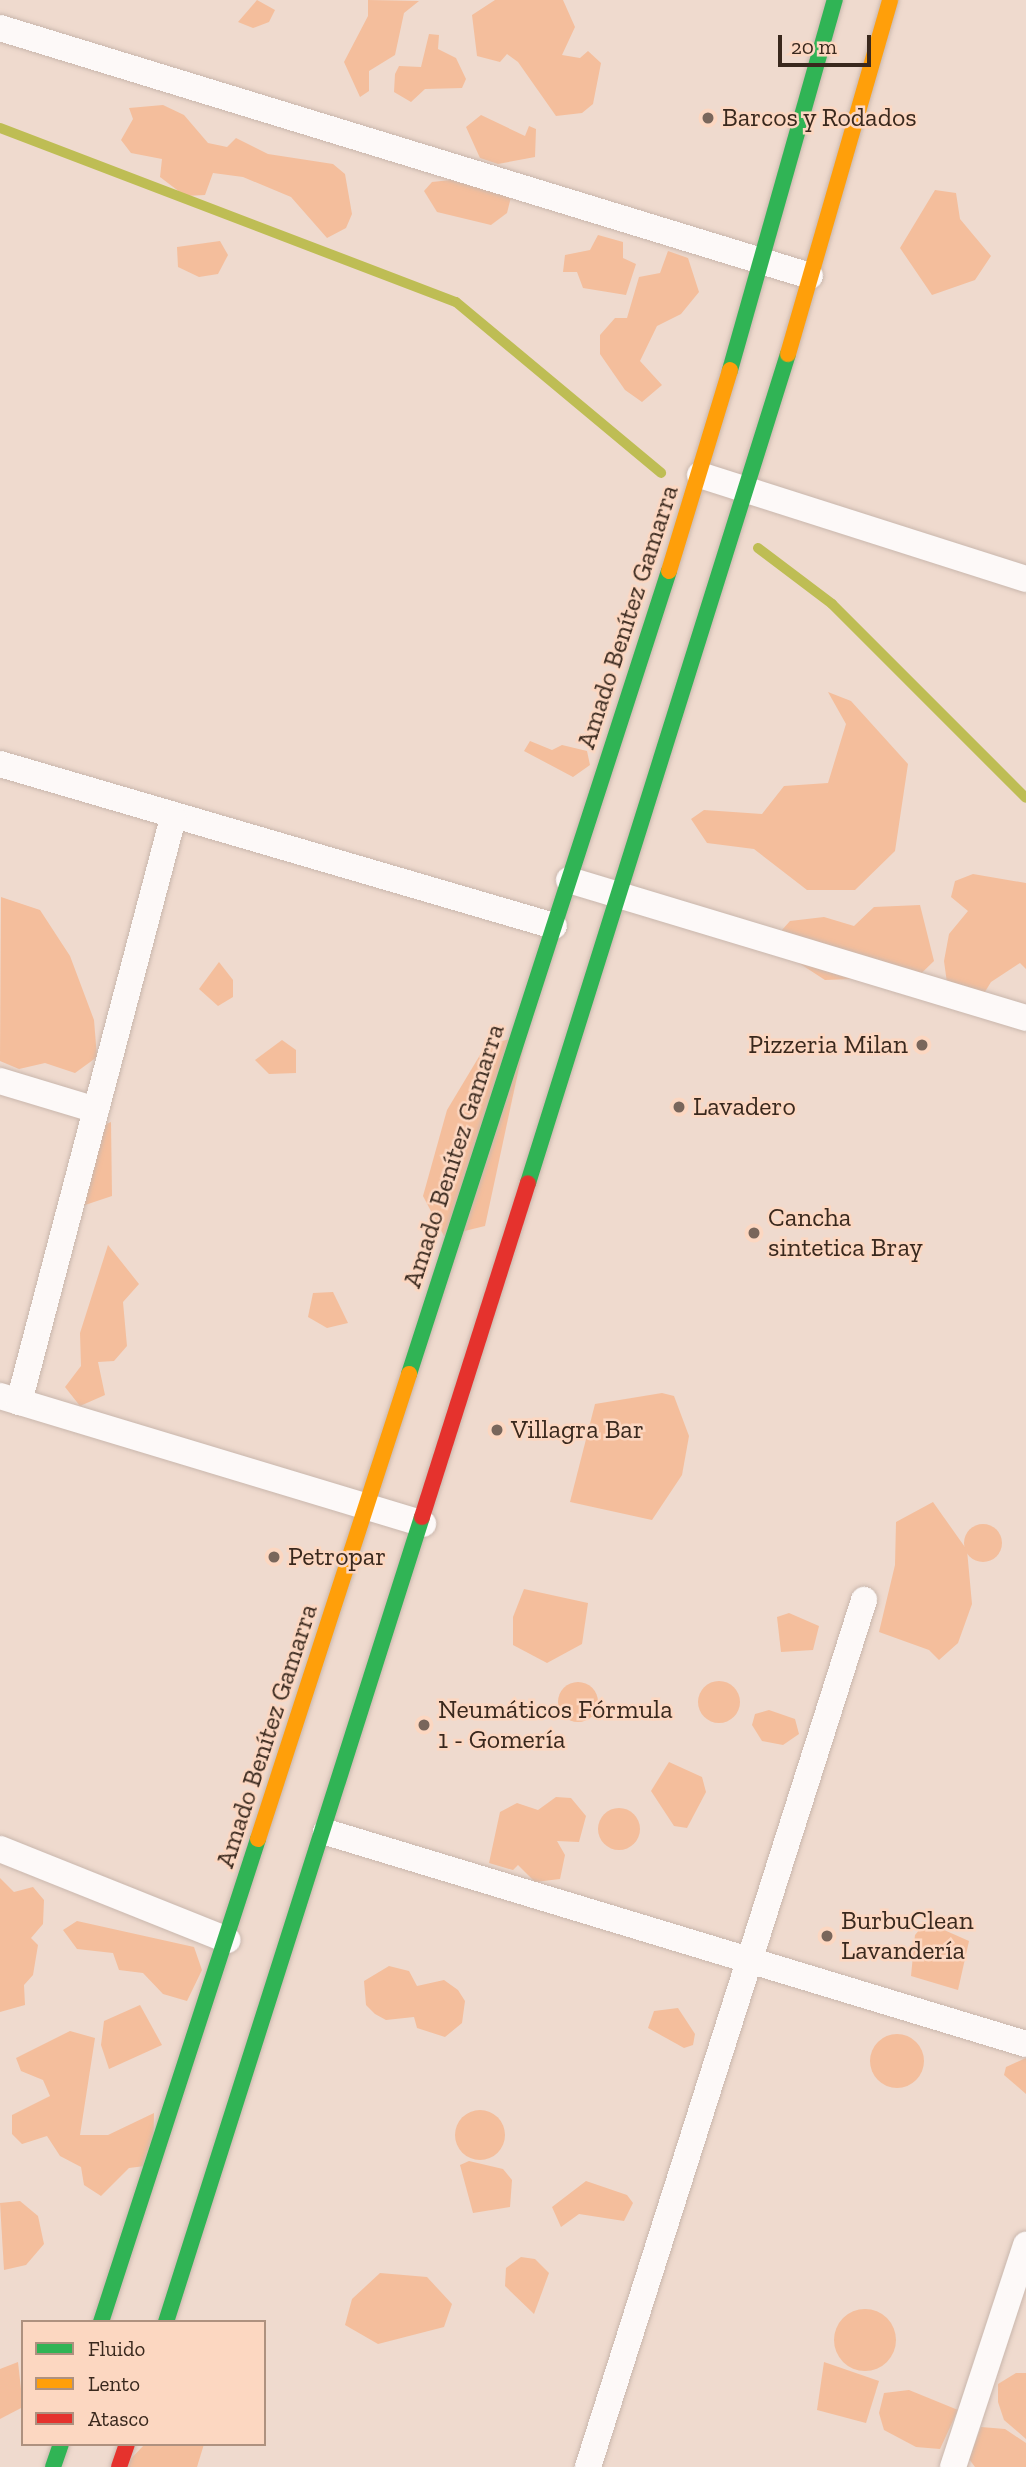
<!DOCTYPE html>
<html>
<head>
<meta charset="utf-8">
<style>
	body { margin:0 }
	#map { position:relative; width:1026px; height:2467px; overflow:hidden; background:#efdace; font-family:"Zilla Slab",serif }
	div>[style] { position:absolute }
	.green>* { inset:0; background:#f4be9c }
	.round { border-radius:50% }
	.stream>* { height:10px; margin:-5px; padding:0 5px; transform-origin:5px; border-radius:5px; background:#bebd54 }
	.roads { filter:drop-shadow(0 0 2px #c9b7ad) drop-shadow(0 0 2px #c9b7ad) }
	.street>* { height:26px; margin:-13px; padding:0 13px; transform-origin:13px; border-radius:13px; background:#fdf9f8 }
	.fast>* { height:16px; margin:-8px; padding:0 8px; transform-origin:8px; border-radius:8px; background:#30b455 }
	.slow>* { height:16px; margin:-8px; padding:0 8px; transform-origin:8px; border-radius:8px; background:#ff9f0a }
	.jam>* { height:16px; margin:-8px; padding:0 8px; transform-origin:8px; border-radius:8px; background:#e5322d }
	.dots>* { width:19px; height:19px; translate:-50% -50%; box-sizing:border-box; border:4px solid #fcd7c1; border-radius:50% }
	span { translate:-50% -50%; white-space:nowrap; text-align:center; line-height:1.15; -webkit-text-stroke:5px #fcd7c1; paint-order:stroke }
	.poi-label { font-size:26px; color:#39281d }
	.left { translate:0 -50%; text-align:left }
	.right { translate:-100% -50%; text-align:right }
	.street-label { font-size:26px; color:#39281d }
	.legend { position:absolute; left:21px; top:2320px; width:245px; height:126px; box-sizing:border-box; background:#fcd7c1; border:2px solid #ae917f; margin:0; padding:9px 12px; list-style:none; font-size:21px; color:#39281d }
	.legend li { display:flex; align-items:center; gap:14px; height:35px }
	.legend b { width:35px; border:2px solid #ae917f }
	.scale { position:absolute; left:778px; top:35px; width:93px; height:32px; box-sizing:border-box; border:4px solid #39281d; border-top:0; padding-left:9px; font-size:21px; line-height:24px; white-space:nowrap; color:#39281d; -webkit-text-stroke:5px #fcd7c1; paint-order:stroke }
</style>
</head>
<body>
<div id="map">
	<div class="green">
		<i style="clip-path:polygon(257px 0,275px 10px,269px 22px,253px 28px,238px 22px)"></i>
		<i style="clip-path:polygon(368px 0,419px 1px,404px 13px,395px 55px,369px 71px,369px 91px,360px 97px,344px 62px,368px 16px)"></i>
		<i style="clip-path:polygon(495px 0,563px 0,575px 27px,562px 55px,580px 58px,588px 51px,601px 63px,593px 104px,582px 113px,556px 116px,518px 62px,507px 54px,500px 62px,477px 56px,472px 15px)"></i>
		<i style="clip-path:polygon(429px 34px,439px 35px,438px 49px,456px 58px,466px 79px,462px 88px,425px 89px,411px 102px,394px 92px,395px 74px,399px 66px,421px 67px)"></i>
		<i style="clip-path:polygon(163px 105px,184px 115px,208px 143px,227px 147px,236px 138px,268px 154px,333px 164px,345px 174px,352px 214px,346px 228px,327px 238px,291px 197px,243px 177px,213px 173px,205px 195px,185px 196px,160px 177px,162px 159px,131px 153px,121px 140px,133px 119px,129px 108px)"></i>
		<i style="clip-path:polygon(481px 115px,525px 136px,529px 126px,536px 129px,535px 157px,498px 164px,480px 158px,466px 127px)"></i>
		<i style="clip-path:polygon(451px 180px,511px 197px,507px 213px,491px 225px,437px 212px,424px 191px,432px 182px)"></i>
		<i style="clip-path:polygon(935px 190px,956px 193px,960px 219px,991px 256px,975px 280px,932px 295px,900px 248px)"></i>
		<i style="clip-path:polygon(598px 235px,623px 242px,623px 258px,636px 264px,626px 295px,583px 288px,577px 272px,563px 272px,565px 255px,590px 250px)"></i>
		<i style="clip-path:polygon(220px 241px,228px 255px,218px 274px,199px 277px,178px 267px,177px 247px)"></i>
		<i style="clip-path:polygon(668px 251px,688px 258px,699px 292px,681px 314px,657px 326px,640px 361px,662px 385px,642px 402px,625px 390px,600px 354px,600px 335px,615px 318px,627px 318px,639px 277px,660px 273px)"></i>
		<i style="clip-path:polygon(828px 692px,851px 701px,908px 764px,895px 851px,855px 890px,807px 890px,754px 849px,707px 843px,691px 819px,704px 810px,762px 814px,784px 786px,828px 783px,846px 724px)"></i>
		<i style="clip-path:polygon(530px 741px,552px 750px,562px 745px,587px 751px,590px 765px,573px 777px,524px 751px)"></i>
		<i style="clip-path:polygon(973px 874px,1026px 883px,1026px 969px,1020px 963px,991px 982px,972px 1013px,950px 1005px,944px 961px,949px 934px,968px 911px,951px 897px,955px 881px)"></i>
		<i style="clip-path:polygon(1px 897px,40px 910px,70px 956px,94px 1020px,97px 1057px,75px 1073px,45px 1063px,19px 1069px,0 1061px)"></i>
		<i style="clip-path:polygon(920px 905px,934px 961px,905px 989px,875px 978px,825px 980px,788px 956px,782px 930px,790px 921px,824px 917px,854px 926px,874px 907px)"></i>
		<i style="clip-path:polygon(219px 962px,233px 980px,233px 997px,218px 1006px,199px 989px)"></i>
		<i style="clip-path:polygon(526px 1035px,485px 1226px,444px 1236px,423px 1196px,447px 1110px,486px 1045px)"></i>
		<i style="clip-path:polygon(282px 1040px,296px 1050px,296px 1073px,269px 1074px,255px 1060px)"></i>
		<i style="clip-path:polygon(111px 1122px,112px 1196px,79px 1207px,75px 1137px)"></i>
		<i style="clip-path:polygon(108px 1245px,139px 1284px,123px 1302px,127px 1346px,114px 1361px,98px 1362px,105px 1395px,80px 1406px,65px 1387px,81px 1366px,80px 1333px)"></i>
		<i style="clip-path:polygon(333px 1292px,348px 1323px,327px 1328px,308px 1317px,313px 1293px)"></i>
		<i style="clip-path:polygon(662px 1393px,674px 1396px,689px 1436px,682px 1475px,652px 1520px,570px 1502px,595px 1404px)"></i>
		<i style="clip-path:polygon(933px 1502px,967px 1550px,972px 1604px,958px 1643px,939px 1660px,929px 1650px,879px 1632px,895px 1565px,896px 1522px)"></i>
		<i class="round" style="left:964px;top:1524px;width:38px;height:38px"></i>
		<i style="clip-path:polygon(524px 1589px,588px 1603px,582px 1644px,547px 1663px,513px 1645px,513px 1617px)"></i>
		<i style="clip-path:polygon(789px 1613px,819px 1626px,813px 1650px,781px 1652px,777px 1617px)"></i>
		<i class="round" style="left:698px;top:1681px;width:42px;height:42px"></i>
		<i class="round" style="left:558px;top:1682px;width:40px;height:40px"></i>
		<i style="clip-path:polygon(769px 1710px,795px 1719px,799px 1734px,783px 1745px,762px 1741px,752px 1725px,755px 1714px)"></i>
		<i style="clip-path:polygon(669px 1762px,702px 1777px,706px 1792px,687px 1828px,674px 1826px,651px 1791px)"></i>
		<i style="clip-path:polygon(556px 1797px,571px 1798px,586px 1816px,579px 1842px,557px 1841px,565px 1855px,560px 1879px,535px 1882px,518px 1865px,513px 1870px,489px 1863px,500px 1812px,517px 1803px,538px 1810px)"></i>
		<i class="round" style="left:598px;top:1808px;width:42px;height:42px"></i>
		<i style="clip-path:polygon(0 1878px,14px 1892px,33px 1887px,44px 1900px,43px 1924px,31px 1938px,38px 1945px,33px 1975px,24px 1985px,25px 2005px,0 2012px)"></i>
		<i style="clip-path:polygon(77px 1921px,194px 1947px,202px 1970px,187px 2001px,163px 1994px,143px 1973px,119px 1970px,113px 1953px,77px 1949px,63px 1930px)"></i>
		<i style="clip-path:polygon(926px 1922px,969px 1941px,958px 1990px,911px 1976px,915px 1935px)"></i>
		<i style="clip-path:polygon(389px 1966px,409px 1971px,417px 1986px,444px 1980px,458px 1990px,465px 2001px,462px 2023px,445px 2037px,417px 2028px,414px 2017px,386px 2020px,375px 2014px,366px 2005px,364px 1981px)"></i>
		<i style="clip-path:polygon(140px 2005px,162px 2045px,109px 2069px,101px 2045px,104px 2021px)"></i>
		<i style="clip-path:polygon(678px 2008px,695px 2034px,693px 2045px,684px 2048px,648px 2028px,654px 2011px)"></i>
		<i style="clip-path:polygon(70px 2031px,95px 2038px,80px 2135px,108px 2135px,154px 2113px,153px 2165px,129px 2168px,101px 2196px,84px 2185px,81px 2167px,60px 2156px,47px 2136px,22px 2144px,12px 2134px,12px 2115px,50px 2096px,43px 2080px,21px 2071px,16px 2058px)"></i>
		<i class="round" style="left:870px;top:2034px;width:54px;height:54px"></i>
		<i style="clip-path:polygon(1026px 2058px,1026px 2094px,1004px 2075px,1006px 2067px)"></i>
		<i class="round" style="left:455px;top:2110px;width:50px;height:50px"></i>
		<i style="clip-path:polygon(469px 2161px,503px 2169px,512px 2180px,510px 2207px,473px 2213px,460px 2165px)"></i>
		<i style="clip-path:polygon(586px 2181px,627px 2195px,633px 2203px,624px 2221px,579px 2214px,561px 2227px,552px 2207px)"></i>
		<i style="clip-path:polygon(20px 2201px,38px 2216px,44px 2244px,26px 2265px,4px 2270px,0 2203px)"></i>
		<i style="clip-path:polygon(521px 2257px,535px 2259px,549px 2273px,534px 2314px,505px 2286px,506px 2268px)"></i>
		<i style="clip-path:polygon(380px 2273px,427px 2277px,452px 2304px,444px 2327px,378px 2344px,345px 2325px,352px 2299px)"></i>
		<i class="round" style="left:834px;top:2309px;width:62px;height:62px"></i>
		<i style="clip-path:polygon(18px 2362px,23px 2407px,0 2419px,0 2369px)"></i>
		<i style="clip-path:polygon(824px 2362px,879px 2381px,866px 2423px,817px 2410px)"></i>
		<i style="clip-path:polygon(1016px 2373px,1026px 2373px,1026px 2439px,1004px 2420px,998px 2402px,998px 2384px)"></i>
		<i style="clip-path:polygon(909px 2390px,958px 2410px,940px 2449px,916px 2447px,884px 2430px,879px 2413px,884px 2393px)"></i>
		<i style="clip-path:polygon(981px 2427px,1005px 2429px,1026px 2443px,1026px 2467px,975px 2467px,969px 2459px)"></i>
		<i style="clip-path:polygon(145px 2444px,204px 2444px,197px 2467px,123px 2467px)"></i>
	</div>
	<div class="stream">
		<i style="left:0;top:128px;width:488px;rotate:20.9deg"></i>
		<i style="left:456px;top:302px;width:267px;rotate:39.8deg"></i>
		<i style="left:758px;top:548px;width:93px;rotate:37.1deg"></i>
		<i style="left:832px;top:604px;width:274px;rotate:45deg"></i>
	</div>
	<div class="roads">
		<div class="street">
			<i style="left:0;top:28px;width:847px;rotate:17.02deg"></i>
			<i style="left:700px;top:475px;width:342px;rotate:17.7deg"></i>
			<i style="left:0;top:764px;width:577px;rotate:16.3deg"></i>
			<i style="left:569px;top:880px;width:477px;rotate:16.8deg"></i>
			<i style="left:0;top:1081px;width:100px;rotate:16.8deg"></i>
			<i style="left:0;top:1396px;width:442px;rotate:16.8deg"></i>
			<i style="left:19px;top:1402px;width:604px;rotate:-75.23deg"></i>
			<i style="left:326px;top:1832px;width:731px;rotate:16.85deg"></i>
			<i style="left:0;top:1849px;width:245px;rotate:21.8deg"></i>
			<i style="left:588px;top:2467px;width:910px;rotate:-72.34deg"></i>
			<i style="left:953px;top:2467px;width:234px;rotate:-71.8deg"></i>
		</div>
		<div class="fast">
			<i style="left:730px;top:370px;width:385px;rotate:-74.2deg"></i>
			<i style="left:528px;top:1183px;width:869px;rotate:-72.59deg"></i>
			<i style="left:409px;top:1374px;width:844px;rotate:-72.06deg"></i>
			<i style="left:101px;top:2322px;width:508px;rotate:-71.99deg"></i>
			<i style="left:166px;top:2322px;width:845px;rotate:-72.36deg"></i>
			<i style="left:53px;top:2467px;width:24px;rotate:-71deg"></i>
		</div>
		<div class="slow">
			<i style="left:788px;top:354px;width:368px;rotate:-73.9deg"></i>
			<i style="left:669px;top:571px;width:210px;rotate:-73.1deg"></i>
			<i style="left:258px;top:1839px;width:489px;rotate:-72deg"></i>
		</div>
		<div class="jam">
			<i style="left:422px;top:1517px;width:350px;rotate:-72.4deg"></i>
			<i style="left:119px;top:2467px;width:24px;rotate:-71deg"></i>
		</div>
	</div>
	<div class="dots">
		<i style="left:708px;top:118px;background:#79665b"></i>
		<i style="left:922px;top:1045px;background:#79665b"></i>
		<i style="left:679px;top:1107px;background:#79665b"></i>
		<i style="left:754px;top:1233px;background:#79665b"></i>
		<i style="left:497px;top:1430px;background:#79665b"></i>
		<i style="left:274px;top:1557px;background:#79665b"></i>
		<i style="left:424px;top:1725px;background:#79665b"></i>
		<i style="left:827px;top:1936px;background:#79665b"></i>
	</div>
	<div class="poi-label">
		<span class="left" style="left:722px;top:118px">Barcos y Rodados</span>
		<span class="right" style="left:908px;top:1045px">Pizzeria Milan</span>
		<span class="left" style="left:693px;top:1107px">Lavadero</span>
		<span class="left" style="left:768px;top:1233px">Cancha<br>sintetica Bray</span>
		<span class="left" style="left:511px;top:1430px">Villagra Bar</span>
		<span class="left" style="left:288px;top:1557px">Petropar</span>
		<span class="left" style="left:438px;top:1725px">Neumáticos Fórmula<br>1 - Gomería</span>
		<span class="left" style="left:841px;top:1936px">BurbuClean<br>Lavandería</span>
	</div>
	<div class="street-label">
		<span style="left:628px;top:617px;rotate:-72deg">Amado Benítez Gamarra</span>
		<span style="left:454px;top:1156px;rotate:-72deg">Amado Benítez Gamarra</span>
		<span style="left:267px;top:1736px;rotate:-72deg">Amado Benítez Gamarra</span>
	</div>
	<ul class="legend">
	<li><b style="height:9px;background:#30b455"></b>Fluido</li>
	<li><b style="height:9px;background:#ff9f0a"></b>Lento</li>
	<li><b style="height:9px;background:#e5322d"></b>Atasco</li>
	</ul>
	<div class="scale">20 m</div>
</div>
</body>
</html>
